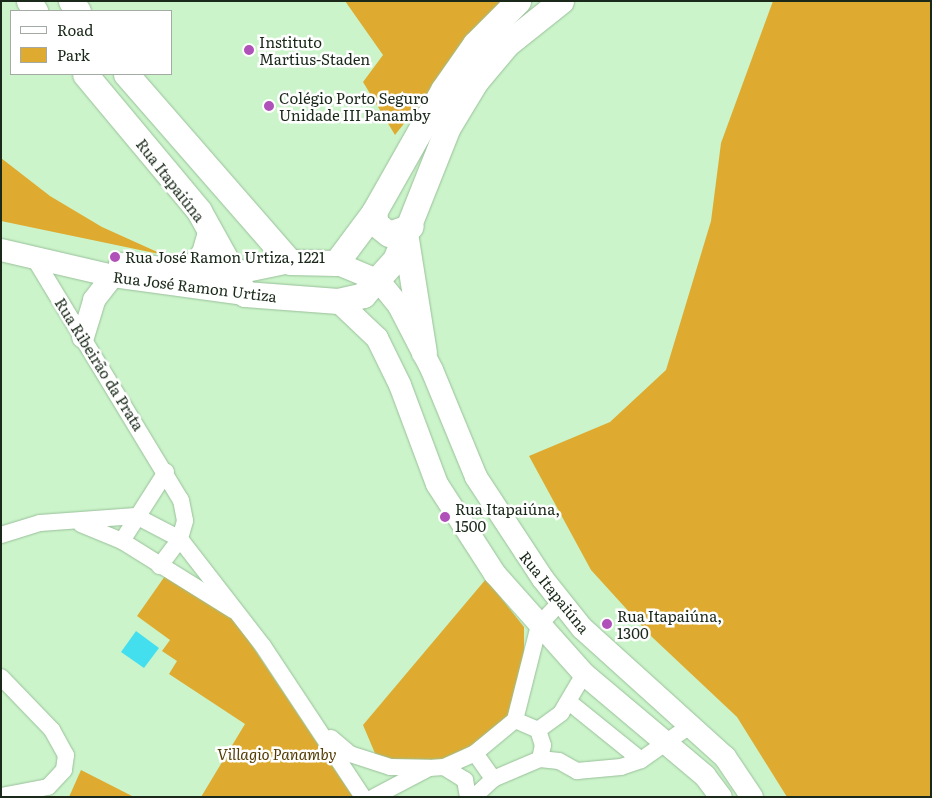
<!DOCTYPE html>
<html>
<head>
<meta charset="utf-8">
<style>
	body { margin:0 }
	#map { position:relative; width:932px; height:798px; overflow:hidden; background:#ccf4cb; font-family:Literata,serif }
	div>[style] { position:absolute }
	.green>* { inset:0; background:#deab30 }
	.water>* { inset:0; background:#44dfee }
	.roads { filter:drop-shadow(0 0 1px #99c099) drop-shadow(0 0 1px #99c099) }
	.minor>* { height:16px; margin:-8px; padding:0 8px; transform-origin:8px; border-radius:8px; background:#fff }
	.secondary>* { height:22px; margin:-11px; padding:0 11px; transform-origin:11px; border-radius:11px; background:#fff }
	.primary>* { height:25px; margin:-12.5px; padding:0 12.5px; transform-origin:12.5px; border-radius:12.5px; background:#fff }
	.dots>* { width:14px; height:14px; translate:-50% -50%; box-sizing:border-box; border:2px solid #fff; border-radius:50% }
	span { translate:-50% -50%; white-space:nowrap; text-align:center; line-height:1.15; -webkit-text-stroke:5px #fff; paint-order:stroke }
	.poi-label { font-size:15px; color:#1a291a }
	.left { translate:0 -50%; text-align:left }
	.street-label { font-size:15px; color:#1a291a }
	.park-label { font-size:15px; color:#533c02; font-style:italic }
	.frame { position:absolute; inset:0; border:2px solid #1a291a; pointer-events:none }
	.legend { position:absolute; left:10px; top:10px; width:162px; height:65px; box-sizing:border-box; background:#fff; border:1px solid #a3a9a3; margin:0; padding:6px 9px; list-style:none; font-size:15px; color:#1a291a }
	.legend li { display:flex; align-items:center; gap:10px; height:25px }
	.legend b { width:25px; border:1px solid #a3a9a3 }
</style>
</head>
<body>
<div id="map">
	<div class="green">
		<i style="clip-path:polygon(345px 1px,501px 1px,395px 135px,363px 82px,383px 55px)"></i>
		<i style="clip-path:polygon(773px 1px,931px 1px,931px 797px,787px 797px,737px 717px,652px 637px,591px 570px,529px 456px,610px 422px,666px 370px,711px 221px,721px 143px)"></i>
		<i style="clip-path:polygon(1px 158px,50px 196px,102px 227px,164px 255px,1px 221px)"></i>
		<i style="clip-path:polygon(165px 576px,233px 617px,353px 797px,201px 797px,245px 724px,169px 674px,177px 661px,162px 651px,170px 640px,137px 616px)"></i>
		<i style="clip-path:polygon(486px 579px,524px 627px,524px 657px,510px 717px,473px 749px,442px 763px,377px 758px,363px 725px)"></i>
		<i style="clip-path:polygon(81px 770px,134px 797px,69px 797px)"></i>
	</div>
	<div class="water">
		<i style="clip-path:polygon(136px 631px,159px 648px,144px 668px,121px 652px)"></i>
	</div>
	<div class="roads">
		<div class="minor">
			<i style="left:33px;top:256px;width:285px;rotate:58.8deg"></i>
			<i style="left:181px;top:500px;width:21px;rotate:79deg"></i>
			<i style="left:185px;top:521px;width:19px;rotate:106deg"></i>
			<i style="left:180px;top:539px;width:34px;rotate:127deg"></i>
			<i style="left:81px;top:524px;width:44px;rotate:22.5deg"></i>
			<i style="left:122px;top:541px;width:131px;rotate:31.9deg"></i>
			<i style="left:1px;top:535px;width:41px;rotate:-17.1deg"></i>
			<i style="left:40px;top:523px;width:96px;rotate:-4.2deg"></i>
			<i style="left:136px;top:516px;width:50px;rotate:27.6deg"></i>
			<i style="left:180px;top:539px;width:135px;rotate:52.2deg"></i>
			<i style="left:263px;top:646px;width:181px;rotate:56.5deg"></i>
			<i style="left:122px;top:541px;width:82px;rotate:-57.5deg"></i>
			<i style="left:1px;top:677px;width:74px;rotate:46.1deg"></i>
			<i style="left:52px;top:730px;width:29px;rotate:61deg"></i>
			<i style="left:66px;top:755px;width:15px;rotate:98deg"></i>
			<i style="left:64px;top:770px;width:23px;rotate:133deg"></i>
			<i style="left:48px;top:787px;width:48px;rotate:169.2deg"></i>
			<i style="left:569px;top:702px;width:92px;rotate:38.9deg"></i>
			<i style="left:515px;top:720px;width:25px;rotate:23deg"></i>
			<i style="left:538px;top:730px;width:16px;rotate:72deg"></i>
			<i style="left:543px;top:745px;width:14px;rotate:102deg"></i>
			<i style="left:538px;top:730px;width:29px;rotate:-36deg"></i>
			<i style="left:561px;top:713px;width:45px;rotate:-59.5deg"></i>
			<i style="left:331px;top:738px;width:25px;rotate:40deg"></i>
			<i style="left:350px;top:754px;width:42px;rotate:18deg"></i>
			<i style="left:390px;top:767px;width:39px;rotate:1deg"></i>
			<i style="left:475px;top:753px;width:32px;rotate:55deg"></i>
			<i style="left:444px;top:767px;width:34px;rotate:-24deg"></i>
			<i style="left:475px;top:753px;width:52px;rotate:-39.5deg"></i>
			<i style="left:515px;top:720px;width:98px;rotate:-75.8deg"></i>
			<i style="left:539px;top:625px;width:33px;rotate:-47deg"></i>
			<i style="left:374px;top:797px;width:62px;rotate:-27.8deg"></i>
			<i style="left:429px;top:768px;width:15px;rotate:-4deg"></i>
			<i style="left:444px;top:767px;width:25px;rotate:32deg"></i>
			<i style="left:465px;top:780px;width:17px;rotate:80deg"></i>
			<i style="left:474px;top:797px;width:26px;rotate:-43deg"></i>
			<i style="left:493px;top:779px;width:51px;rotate:-23.1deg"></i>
			<i style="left:540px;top:759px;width:19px;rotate:6deg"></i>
			<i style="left:559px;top:761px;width:21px;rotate:29deg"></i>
			<i style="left:577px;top:771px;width:44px;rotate:-5.2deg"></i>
			<i style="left:621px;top:767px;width:21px;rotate:-19deg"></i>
			<i style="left:641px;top:760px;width:61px;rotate:-35deg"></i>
		</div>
		<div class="secondary">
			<i style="left:1px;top:250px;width:115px;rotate:13.1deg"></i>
			<i style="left:113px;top:276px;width:133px;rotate:7.8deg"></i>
			<i style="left:336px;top:263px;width:47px;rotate:22.7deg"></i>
			<i style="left:379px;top:281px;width:32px;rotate:51deg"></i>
			<i style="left:399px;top:306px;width:72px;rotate:62.7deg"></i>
			<i style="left:432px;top:370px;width:116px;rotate:67.6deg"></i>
			<i style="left:476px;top:477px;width:122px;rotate:56.7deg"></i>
			<i style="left:543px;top:579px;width:63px;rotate:51.5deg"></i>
			<i style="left:582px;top:628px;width:193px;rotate:42.1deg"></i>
			<i style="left:725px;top:757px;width:48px;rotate:56deg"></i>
			<i style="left:120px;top:264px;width:112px;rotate:5.1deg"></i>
			<i style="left:232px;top:274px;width:59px;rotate:-11.7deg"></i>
			<i style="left:338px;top:301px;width:54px;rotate:43.5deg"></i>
			<i style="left:377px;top:338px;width:52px;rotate:63.9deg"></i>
			<i style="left:400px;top:385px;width:106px;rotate:69.5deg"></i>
			<i style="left:437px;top:484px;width:107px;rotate:57.2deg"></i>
			<i style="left:495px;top:574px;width:134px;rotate:48.3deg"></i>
			<i style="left:584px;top:674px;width:158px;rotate:40.1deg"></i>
			<i style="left:705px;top:776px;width:26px;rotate:53deg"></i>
			<i style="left:83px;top:337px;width:39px;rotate:-73deg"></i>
			<i style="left:94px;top:300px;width:31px;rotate:-52deg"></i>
		</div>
		<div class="primary">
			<i style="left:29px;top:1px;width:12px;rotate:59deg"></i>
			<i style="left:71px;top:1px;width:12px;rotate:55deg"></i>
			<i style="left:85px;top:74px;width:178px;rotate:50.2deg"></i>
			<i style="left:199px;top:211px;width:95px;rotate:61deg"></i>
			<i style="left:245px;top:294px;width:93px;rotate:4.3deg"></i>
			<i style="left:338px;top:301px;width:26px;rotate:-13deg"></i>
			<i style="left:363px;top:295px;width:47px;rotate:-47.6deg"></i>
			<i style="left:395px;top:260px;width:143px;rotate:-68.3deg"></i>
			<i style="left:448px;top:127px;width:54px;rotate:-58.7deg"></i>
			<i style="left:476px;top:81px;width:48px;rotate:-50deg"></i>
			<i style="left:507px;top:44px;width:69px;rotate:-38.5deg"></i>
			<i style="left:126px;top:74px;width:249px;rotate:48.9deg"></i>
			<i style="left:290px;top:262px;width:46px;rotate:1.2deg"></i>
			<i style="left:336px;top:263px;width:64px;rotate:-53.3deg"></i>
			<i style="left:374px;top:212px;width:140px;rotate:-60.5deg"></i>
			<i style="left:443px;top:90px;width:56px;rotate:-55.2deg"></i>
			<i style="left:475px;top:44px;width:61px;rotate:-45deg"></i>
			<i style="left:374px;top:212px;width:12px;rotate:81deg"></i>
			<i style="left:376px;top:224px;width:16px;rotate:38deg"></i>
			<i style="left:389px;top:234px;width:23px;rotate:-20deg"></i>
			<i style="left:406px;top:239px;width:115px;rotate:81deg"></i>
			<i style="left:191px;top:269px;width:21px;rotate:-51deg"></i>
			<i style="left:204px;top:253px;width:22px;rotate:-74deg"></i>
		</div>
	</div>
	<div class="dots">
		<i style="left:249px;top:50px;background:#b050b9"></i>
		<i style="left:269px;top:106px;background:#b050b9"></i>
		<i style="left:115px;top:257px;background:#b050b9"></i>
		<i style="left:445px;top:517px;background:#b050b9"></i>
		<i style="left:607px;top:624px;background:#b050b9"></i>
	</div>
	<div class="poi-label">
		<span class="left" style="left:259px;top:50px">Instituto<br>Martius-Staden</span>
		<span class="left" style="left:279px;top:106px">Colégio Porto Seguro<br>Unidade III Panamby</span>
		<span class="left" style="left:125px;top:257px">Rua José Ramon Urtiza, 1221</span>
		<span class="left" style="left:455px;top:517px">Rua Itapaiúna,<br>1500</span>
		<span class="left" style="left:617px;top:624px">Rua Itapaiúna,<br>1300</span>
	</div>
	<div class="street-label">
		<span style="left:171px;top:180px;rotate:52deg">Rua Itapaiúna</span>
		<span style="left:195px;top:286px;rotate:7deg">Rua José Ramon Urtiza</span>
		<span style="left:100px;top:364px;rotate:58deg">Rua Ribeirão da Prata</span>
		<span style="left:555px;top:592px;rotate:51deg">Rua Itapaiúna</span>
	</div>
	<div class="park-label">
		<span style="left:277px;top:754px">Villagio Panamby</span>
	</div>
	<div class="frame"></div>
	<ul class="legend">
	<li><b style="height:6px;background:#fff"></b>Road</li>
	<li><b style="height:14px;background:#deab30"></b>Park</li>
	</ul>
</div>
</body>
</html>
